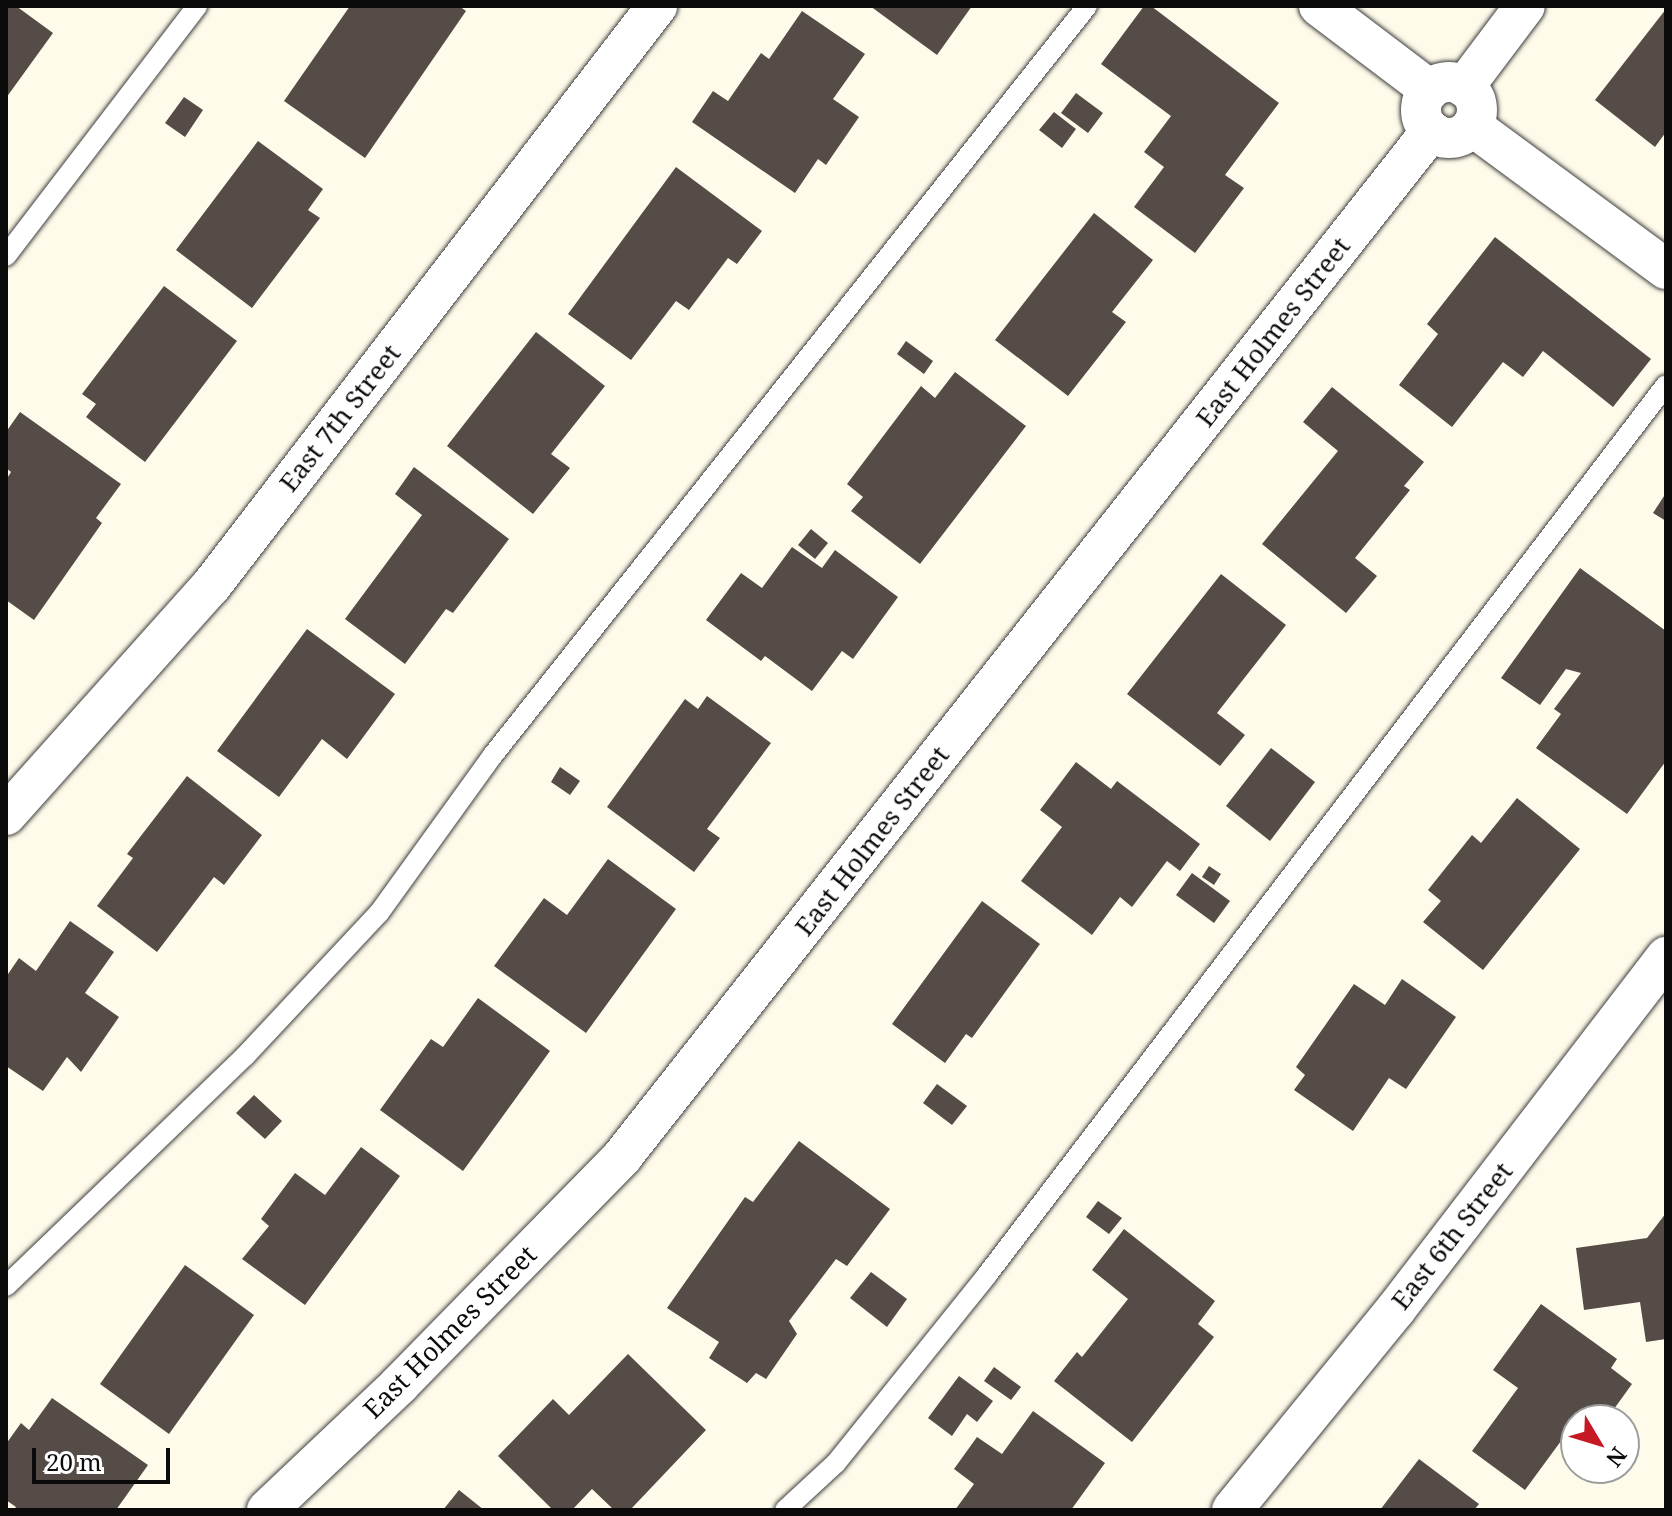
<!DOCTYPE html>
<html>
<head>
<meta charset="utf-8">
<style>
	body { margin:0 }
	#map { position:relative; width:1672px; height:1516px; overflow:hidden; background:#fffbea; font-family:"Noto Serif",serif }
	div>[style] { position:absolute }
	.building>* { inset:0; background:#554c47 }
	.roads { filter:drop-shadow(0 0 2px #3e3e3e) drop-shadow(0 0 2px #3e3e3e) }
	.service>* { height:20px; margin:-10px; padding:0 10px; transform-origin:10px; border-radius:10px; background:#fff }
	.minor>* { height:40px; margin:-20px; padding:0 20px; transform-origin:20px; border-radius:20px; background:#fff }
	.minor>.ring { margin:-20px; padding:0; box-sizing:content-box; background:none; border:40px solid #fff; border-radius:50% }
	span { translate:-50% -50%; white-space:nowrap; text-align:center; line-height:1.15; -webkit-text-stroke:8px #fff; paint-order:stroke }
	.street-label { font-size:26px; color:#0b0b0b }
	.frame { position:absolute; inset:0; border:8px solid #0b0b0b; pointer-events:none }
	.north { position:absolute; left:1560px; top:1404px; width:80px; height:80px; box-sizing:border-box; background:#fff; border:2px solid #9d9d9d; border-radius:50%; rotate:128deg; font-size:22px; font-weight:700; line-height:32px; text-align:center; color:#0b0b0b }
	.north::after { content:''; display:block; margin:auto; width:28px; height:36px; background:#c61924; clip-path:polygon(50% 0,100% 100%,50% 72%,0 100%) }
	.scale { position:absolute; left:32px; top:1448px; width:138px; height:36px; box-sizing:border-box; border:4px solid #0b0b0b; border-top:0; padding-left:10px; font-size:24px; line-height:28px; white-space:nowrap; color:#0b0b0b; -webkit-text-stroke:6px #fff; paint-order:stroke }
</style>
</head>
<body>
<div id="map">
	<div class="building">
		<i style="clip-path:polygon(6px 6px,16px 6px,53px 33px,6px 98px)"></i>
		<i style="clip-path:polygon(350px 6px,459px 6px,466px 11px,365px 158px,284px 101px)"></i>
		<i style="clip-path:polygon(870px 6px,972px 6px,937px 55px)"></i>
		<i style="clip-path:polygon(1144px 6px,1151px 6px,1279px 103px,1225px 175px,1244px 188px,1195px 253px,1134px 207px,1164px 167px,1144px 152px,1171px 116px,1101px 64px)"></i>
		<i style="clip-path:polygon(1666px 9px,1666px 132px,1655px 147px,1595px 100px)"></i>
		<i style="clip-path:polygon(802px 11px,865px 54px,833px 99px,859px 117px,826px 165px,818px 159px,795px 193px,692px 122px,713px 91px,728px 101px,761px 53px,769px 59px)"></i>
		<i style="clip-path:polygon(1076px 93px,1103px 113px,1088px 133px,1061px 113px)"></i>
		<i style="clip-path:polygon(184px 97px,203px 110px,185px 137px,165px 123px)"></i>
		<i style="clip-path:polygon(1054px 112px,1076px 129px,1062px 148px,1039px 130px)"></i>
		<i style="clip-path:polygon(258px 141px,323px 189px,308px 210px,320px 218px,252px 308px,176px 250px)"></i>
		<i style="clip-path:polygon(676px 167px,762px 231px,737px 264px,728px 258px,689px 310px,676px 301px,631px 360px,568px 314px)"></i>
		<i style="clip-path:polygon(1094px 213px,1153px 260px,1112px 312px,1126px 322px,1068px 396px,995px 340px)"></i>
		<i style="clip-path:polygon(1495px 237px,1651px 359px,1613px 407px,1543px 351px,1523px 377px,1503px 362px,1452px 427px,1399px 385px,1438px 334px,1427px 324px)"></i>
		<i style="clip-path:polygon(164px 286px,237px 341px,145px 462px,86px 417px,96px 404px,82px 394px)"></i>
		<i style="clip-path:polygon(536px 332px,605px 386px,551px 454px,570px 468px,533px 514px,447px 446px)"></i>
		<i style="clip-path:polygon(906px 341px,933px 361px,924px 374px,897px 354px)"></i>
		<i style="clip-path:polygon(955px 372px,1026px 426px,920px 564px,851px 511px,863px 497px,847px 484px,921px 386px,935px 398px)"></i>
		<i style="clip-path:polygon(1332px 387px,1424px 462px,1404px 486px,1410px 490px,1355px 558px,1377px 576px,1346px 613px,1262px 544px,1338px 451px,1303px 422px)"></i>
		<i style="clip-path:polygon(20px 412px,121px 484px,96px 518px,102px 523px,34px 620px,6px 600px,6px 480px,11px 472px,6px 468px,6px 432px)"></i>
		<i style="clip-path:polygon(414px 467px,509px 539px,453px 613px,446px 609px,405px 664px,345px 619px,422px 515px,395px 494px)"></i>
		<i style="clip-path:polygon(1666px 493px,1666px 521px,1653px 513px)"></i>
		<i style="clip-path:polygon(811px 529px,828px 543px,815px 559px,798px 545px)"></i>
		<i style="clip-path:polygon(792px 547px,822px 568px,835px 550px,898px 597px,853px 659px,842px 651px,812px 691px,765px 656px,761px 661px,706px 620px,741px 573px,762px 588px)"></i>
		<i style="clip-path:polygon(1580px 568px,1666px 631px,1666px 761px,1627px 814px,1536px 748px,1561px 714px,1554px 709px,1581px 673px,1566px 669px,1540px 705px,1501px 678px)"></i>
		<i style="clip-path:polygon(1221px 574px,1286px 625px,1217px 713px,1245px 735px,1220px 766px,1127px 694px)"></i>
		<i style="clip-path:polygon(307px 629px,395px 694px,347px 759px,322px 739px,279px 797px,217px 751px)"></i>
		<i style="clip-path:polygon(707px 696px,771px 743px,707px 829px,720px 838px,694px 872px,607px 807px,685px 699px,698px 709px)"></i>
		<i style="clip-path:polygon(1271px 748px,1315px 782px,1270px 841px,1226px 806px)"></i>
		<i style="clip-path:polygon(1076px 762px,1111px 789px,1117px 781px,1200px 844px,1180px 871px,1167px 861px,1132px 907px,1120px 897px,1092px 935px,1021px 881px,1062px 827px,1040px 810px)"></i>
		<i style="clip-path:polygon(560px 767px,580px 781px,570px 795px,551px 782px)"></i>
		<i style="clip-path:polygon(187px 776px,262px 835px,224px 885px,214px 877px,157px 952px,97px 906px,133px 858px,127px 854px)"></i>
		<i style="clip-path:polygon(1517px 798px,1580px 849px,1483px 970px,1423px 922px,1441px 901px,1428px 890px,1472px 835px,1481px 843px)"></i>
		<i style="clip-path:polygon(608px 859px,676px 909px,586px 1033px,494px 966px,544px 898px,567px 915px)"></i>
		<i style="clip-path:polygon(1209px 866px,1221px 874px,1214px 885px,1202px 877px)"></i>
		<i style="clip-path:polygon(1192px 873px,1230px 901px,1214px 923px,1176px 895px)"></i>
		<i style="clip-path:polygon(982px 901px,1040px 944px,972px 1038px,966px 1034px,945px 1063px,892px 1024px)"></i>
		<i style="clip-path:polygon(70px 921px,114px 952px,85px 993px,119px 1017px,81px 1072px,67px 1057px,43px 1091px,6px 1066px,6px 977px,19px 958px,36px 971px)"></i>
		<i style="clip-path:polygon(1402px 979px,1456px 1017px,1406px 1089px,1389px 1078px,1353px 1131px,1294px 1090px,1305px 1075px,1296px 1067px,1354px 984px,1385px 1005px)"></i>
		<i style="clip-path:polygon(478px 998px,550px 1051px,463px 1171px,380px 1110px,431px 1039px,443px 1047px)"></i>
		<i style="clip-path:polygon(937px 1084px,967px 1106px,952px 1125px,923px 1103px)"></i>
		<i style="clip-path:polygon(254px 1095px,282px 1121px,265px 1139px,236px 1113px)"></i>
		<i style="clip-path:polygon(799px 1141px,890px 1209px,847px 1266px,836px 1259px,789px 1321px,797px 1334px,766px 1379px,756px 1373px,747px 1383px,709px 1358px,719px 1342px,667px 1308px,745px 1197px,753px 1202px)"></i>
		<i style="clip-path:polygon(361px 1147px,400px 1176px,305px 1305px,242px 1259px,269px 1226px,261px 1219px,295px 1173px,325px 1195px)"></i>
		<i style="clip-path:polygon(1098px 1201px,1122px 1218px,1109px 1234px,1086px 1217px)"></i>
		<i style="clip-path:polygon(1666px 1213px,1666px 1339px,1646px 1342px,1640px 1302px,1584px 1310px,1576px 1248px,1647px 1238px)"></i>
		<i style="clip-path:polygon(1124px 1229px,1215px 1301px,1198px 1324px,1214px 1337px,1132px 1442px,1054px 1381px,1077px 1352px,1082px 1357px,1128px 1299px,1092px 1270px)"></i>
		<i style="clip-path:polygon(185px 1265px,254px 1315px,169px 1434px,100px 1384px)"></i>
		<i style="clip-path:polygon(871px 1272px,907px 1299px,887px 1327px,850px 1298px)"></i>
		<i style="clip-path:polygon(1541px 1304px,1617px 1359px,1611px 1368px,1632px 1384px,1606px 1420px,1576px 1420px,1576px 1429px,1572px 1426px,1525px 1490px,1472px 1451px,1518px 1388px,1493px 1370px)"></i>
		<i style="clip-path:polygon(628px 1354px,706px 1430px,630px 1510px,614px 1510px,592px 1489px,572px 1510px,553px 1510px,498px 1456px,553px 1399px,569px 1415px)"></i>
		<i style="clip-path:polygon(994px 1367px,1021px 1387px,1011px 1400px,984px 1381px)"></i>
		<i style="clip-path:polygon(959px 1376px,993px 1401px,977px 1422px,967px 1414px,952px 1436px,928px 1418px)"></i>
		<i style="clip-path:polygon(52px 1398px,148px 1465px,116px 1510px,14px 1510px,16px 1507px,6px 1500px,6px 1444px,21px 1423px,29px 1430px)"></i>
		<i style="clip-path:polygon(1033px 1411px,1105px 1463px,1071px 1510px,955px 1510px,974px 1484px,954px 1469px,977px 1437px,1002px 1454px)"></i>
		<i style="clip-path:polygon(1419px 1459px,1479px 1504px,1474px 1510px,1380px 1510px)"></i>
		<i style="clip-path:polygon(459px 1490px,484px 1510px,443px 1510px)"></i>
	</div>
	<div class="roads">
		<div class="service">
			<i style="left:6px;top:256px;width:315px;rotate:-52.6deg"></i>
			<i style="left:6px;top:1286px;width:332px;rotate:-43.9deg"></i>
			<i style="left:245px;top:1056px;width:196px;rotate:-46.9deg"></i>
			<i style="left:379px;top:913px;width:195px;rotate:-54.2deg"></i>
			<i style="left:493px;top:755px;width:956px;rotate:-51.58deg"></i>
			<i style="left:785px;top:1510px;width:69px;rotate:-42.7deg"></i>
			<i style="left:836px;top:1463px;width:241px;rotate:-51.2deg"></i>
			<i style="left:987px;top:1275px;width:1119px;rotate:-52.66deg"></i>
		</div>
		<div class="minor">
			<i style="left:1319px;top:6px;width:139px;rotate:37.1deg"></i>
			<i class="ring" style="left:1421px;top:82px;width:16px;height:16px"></i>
			<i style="left:1464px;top:87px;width:101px;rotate:-53deg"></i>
			<i style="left:1472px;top:126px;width:241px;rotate:36.4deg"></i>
			<i style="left:6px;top:815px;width:307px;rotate:-48.2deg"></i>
			<i style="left:211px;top:586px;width:732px;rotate:-52.44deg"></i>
			<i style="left:267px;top:1510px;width:182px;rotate:-43.4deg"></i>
			<i style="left:399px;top:1385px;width:319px;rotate:-45.6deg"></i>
			<i style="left:622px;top:1157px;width:1307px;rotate:-51.74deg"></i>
			<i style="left:1232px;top:1510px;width:259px;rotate:-50.8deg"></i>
			<i style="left:1396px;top:1309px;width:444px;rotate:-52.5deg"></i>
		</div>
	</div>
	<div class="street-label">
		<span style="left:1273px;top:332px;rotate:-52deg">East Holmes Street</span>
		<span style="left:340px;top:418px;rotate:-52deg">East 7th Street</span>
		<span style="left:872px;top:841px;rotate:-52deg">East Holmes Street</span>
		<span style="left:1452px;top:1236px;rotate:-52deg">East 6th Street</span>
		<span style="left:450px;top:1332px;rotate:-45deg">East Holmes Street</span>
	</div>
	<div class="frame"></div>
	<div class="north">N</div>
	<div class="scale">20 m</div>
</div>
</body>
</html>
